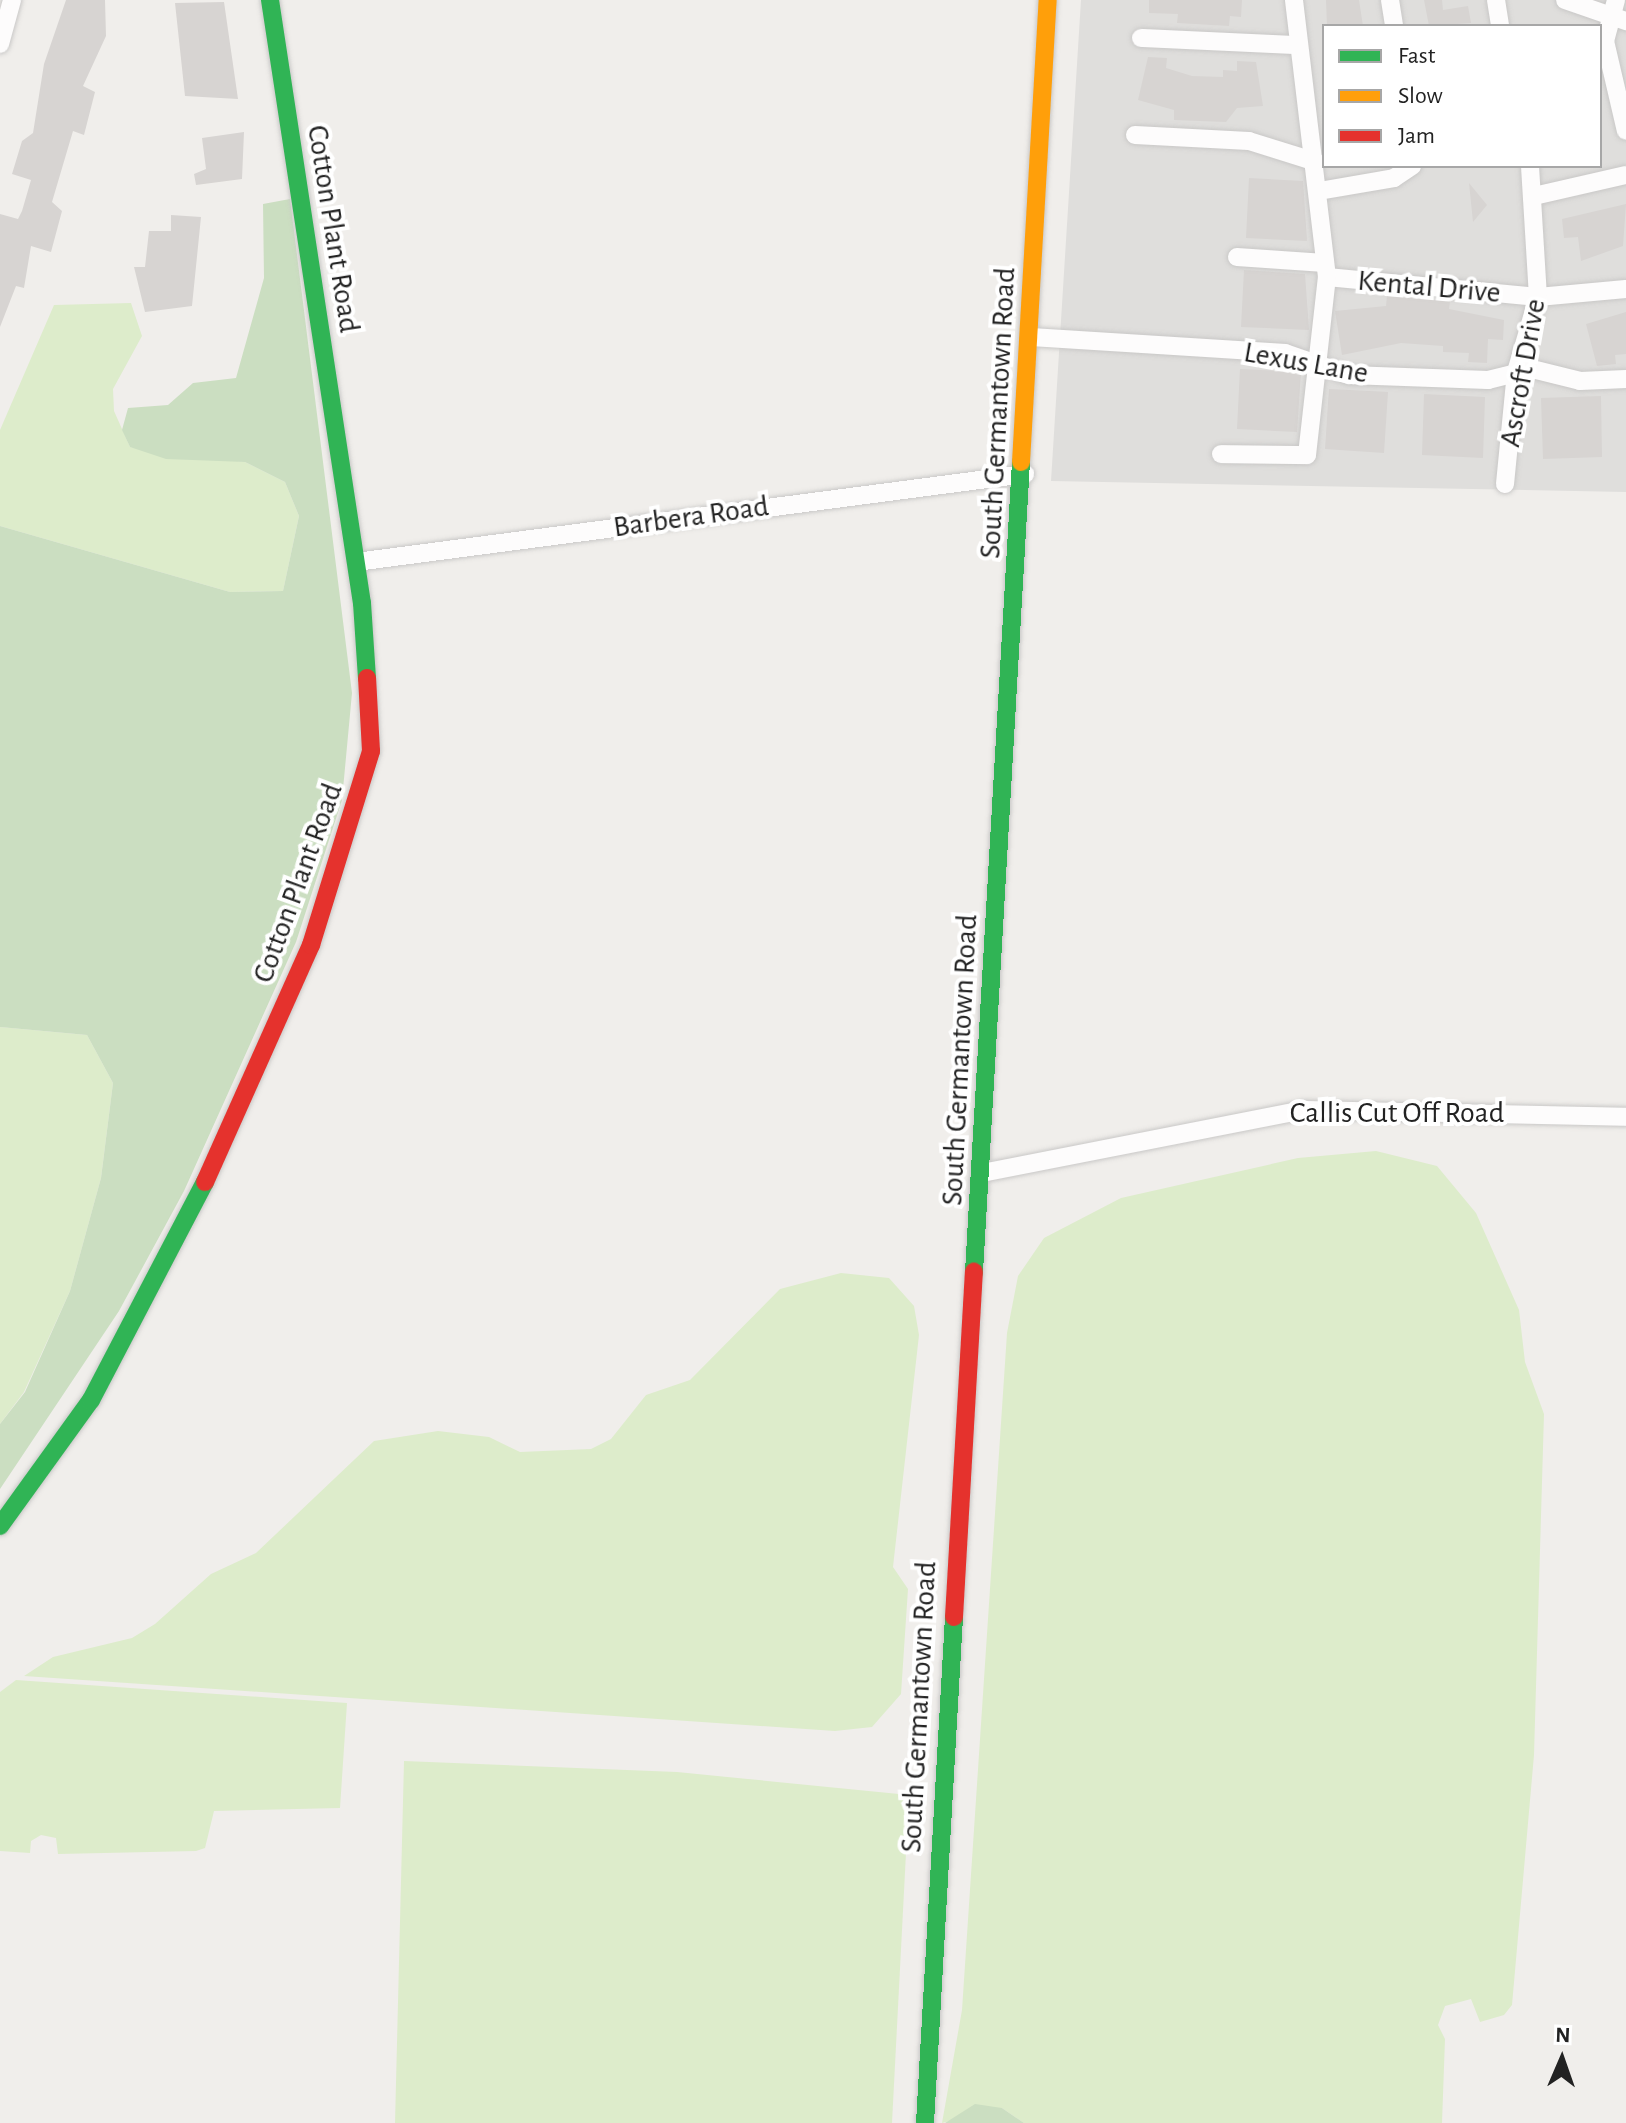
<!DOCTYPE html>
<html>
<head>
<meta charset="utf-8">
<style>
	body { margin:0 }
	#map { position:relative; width:1626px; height:2123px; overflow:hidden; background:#f0eeeb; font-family:"Alegreya Sans",sans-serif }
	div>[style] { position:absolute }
	.residential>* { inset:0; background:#dfdedc }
	.grass>* { inset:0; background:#ddeccb }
	.forest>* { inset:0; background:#cbdec1 }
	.building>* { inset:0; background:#d7d4d2 }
	.roads { filter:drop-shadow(0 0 2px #c9c8c7) drop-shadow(0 0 2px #c9c8c7) }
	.street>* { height:18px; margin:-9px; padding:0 9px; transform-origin:9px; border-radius:9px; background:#fdfcfc }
	.fast>* { height:18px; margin:-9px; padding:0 9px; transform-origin:9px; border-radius:9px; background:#30b455 }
	.slow>* { height:18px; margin:-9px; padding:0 9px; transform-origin:9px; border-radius:9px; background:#ff9f0a }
	.jam>* { height:18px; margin:-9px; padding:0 9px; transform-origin:9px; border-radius:9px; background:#e5322d }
	span { translate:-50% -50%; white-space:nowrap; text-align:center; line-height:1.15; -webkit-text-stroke:8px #fff; paint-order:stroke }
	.street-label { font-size:30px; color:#222 }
	.legend { position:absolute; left:1322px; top:24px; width:280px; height:144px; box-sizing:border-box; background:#fff; border:2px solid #a7a7a7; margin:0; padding:10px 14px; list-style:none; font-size:24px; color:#222 }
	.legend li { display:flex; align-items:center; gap:16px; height:40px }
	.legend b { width:40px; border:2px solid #a7a7a7 }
	.north { position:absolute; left:1522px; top:2019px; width:80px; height:80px; -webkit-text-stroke:6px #fff; paint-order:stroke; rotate:2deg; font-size:22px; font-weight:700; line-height:32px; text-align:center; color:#222 }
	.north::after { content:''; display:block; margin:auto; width:28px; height:36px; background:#222; clip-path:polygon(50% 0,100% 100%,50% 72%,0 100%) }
</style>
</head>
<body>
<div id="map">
	<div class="residential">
		<i style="clip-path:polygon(evenodd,1081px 0,1626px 0,1626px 492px,1051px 481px,1081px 0,1324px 26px,1600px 26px,1600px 166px,1324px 166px,1324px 26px)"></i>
	</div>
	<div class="grass">
		<i style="clip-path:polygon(131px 303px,142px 336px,113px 389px,114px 411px,130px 447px,245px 462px,285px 482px,299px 516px,283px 591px,230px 592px,0 526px,0 430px,54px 305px)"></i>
		<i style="clip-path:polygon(0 1027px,87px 1035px,113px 1083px,101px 1178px,70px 1291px,24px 1392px,0 1424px)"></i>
		<i style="clip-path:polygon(1376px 1151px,1437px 1166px,1476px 1213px,1519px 1310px,1525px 1362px,1544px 1414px,1534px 1755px,1512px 2005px,1504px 2015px,1480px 2022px,1471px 1999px,1445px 2006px,1438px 2025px,1445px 2039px,1442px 2123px,1024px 2123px,1002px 2108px,942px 2123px,962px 2010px,1007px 1333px,1018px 1276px,1044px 1238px,1121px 1198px,1298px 1158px)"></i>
		<i style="clip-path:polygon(841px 1273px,889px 1278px,914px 1306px,919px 1335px,893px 1567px,908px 1589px,901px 1694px,872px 1727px,835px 1731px,24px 1676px,53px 1657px,132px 1638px,155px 1624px,211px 1574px,256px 1553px,374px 1441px,438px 1431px,489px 1437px,520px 1452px,591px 1449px,611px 1439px,646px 1395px,690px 1380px,780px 1289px)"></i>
		<i style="clip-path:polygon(16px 1680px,347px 1703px,340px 1808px,214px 1811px,205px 1848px,196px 1851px,58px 1854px,56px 1838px,41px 1835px,31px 1841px,30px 1853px,0 1851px,0 1692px)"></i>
		<i style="clip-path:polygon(404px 1761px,677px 1772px,909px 1795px,892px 2123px,395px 2123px)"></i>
	</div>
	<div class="forest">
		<i style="clip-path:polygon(290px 199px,352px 693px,342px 800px,296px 942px,184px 1191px,119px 1311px,0 1489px,0 1424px,25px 1392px,70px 1291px,101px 1178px,113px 1083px,87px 1035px,0 1027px,0 526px,230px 592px,283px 591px,299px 516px,285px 482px,245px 462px,166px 459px,130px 447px,122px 430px,128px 408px,168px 405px,193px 383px,236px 378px,264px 278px,263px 204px)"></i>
		<i style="clip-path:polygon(975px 2104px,1002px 2108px,1024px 2123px,945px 2123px)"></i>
	</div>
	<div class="building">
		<i style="clip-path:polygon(66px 0,105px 0,106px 36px,83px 86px,95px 92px,84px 135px,73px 131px,52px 202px,62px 211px,51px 252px,31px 246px,24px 288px,16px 286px,0 327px,0 214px,18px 219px,22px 211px,31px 180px,12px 174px,22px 141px,33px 133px,44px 64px)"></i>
		<i style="clip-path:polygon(1149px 0,1242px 0,1241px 17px,1230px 16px,1229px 26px,1177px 23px,1178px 14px,1149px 13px)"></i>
		<i style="clip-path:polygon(1326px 0,1359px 0,1363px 26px,1327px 26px)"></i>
		<i style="clip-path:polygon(1424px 0,1442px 0,1443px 10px,1468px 6px,1471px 23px,1429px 26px)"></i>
		<i style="clip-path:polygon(224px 2px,238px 99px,185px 96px,175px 3px)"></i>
		<i style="clip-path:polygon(1148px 57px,1167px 58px,1166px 68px,1192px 76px,1223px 77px,1223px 70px,1237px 71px,1237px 61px,1256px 62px,1263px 106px,1237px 108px,1226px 122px,1174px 120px,1174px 110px,1138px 100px)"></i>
		<i style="clip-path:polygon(244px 132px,242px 179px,196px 185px,194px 174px,206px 169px,202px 138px)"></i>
		<i style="clip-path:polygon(1249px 178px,1303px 181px,1307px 241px,1246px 238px)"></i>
		<i style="clip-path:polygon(1469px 183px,1487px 205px,1473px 222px)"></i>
		<i style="clip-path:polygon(1626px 204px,1623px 246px,1581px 261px,1578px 237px,1564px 238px,1562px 219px)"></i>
		<i style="clip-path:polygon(171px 215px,201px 217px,192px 306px,145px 312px,134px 267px,145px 267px,149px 231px,171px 231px)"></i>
		<i style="clip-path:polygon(1244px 270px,1305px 274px,1309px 330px,1241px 327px)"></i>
		<i style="clip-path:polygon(1387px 296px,1450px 301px,1449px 309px,1504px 320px,1503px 340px,1488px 339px,1487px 363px,1468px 362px,1469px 353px,1443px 352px,1443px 346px,1401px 343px,1342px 355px,1335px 311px,1386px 306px)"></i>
		<i style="clip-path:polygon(1626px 312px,1626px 354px,1615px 355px,1616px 364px,1597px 366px,1586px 324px)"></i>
		<i style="clip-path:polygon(1240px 369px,1301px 372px,1297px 432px,1237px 429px)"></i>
		<i style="clip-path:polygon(1329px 389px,1388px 392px,1384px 453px,1325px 449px)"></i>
		<i style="clip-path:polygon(1424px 394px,1485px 397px,1483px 458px,1422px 455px)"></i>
		<i style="clip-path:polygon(1601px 396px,1602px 457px,1543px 459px,1541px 398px)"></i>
	</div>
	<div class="roads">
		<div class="street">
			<i style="left:1390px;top:0;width:26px;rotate:81deg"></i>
			<i style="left:1496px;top:0;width:26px;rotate:81deg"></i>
			<i style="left:1565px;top:0;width:65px;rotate:19deg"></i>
			<i style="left:1616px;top:0;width:42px;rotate:105deg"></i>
			<i style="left:1605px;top:41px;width:92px;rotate:76.9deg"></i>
			<i style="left:1141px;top:38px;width:155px;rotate:2.6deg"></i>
			<i style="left:0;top:44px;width:46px;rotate:-74.7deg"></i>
			<i style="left:1135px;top:135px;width:114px;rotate:3deg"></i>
			<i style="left:1249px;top:141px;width:70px;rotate:17.4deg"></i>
			<i style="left:1319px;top:191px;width:76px;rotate:-9.8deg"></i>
			<i style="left:1394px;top:178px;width:22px;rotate:-34deg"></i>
			<i style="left:1534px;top:196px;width:94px;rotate:-12.9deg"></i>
			<i style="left:1237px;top:257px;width:88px;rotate:3.9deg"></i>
			<i style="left:1327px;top:277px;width:212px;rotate:5.4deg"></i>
			<i style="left:1538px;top:297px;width:88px;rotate:-5.2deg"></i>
			<i style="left:1031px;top:337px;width:255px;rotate:3.6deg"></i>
			<i style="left:1285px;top:353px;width:68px;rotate:19deg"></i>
			<i style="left:1349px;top:375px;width:139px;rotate:2.1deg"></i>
			<i style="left:1488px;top:380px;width:45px;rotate:-14deg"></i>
			<i style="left:1532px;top:369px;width:49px;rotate:14deg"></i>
			<i style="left:1580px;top:381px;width:46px;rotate:-2.5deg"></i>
			<i style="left:1221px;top:454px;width:86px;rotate:0.7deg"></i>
			<i style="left:1307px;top:455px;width:179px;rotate:-83.6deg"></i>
			<i style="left:1327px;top:277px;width:279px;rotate:-96.8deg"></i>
			<i style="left:1505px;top:484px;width:113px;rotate:-84.4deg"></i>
			<i style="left:1516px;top:372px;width:78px;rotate:-73.7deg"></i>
			<i style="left:1538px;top:297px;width:131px;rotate:-93.5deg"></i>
			<i style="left:356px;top:562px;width:675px;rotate:-7.49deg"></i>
			<i style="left:982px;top:1173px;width:327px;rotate:-11.1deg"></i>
			<i style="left:1303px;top:1110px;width:323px;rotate:1.2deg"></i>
		</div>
		<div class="fast">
			<i style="left:270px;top:0;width:610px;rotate:81.33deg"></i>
			<i style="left:362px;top:603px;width:75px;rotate:86.2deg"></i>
			<i style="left:974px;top:1272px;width:811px;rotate:-86.68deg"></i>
			<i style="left:0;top:1526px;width:155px;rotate:-54.2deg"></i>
			<i style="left:91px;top:1400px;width:246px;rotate:-62.4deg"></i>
			<i style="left:925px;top:2123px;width:507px;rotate:-86.72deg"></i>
		</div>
		<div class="slow">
			<i style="left:1021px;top:462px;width:463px;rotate:-86.7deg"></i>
		</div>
		<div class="jam">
			<i style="left:205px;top:1182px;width:260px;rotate:-65.9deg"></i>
			<i style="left:311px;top:945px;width:203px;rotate:-72.8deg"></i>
			<i style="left:371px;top:751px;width:73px;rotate:-93.1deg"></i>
			<i style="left:954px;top:1617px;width:346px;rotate:-86.7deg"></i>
		</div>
	</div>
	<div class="street-label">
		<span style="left:333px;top:229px;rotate:81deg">Cotton Plant Road</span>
		<span style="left:1429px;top:287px;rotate:5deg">Kental Drive</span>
		<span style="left:1306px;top:363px;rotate:10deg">Lexus Lane</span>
		<span style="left:1523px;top:373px;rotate:-80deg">Ascroft Drive</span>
		<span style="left:998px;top:413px;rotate:-87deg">South Germantown Road</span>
		<span style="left:691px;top:517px;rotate:-8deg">Barbera Road</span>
		<span style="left:298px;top:883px;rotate:-70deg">Cotton Plant Road</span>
		<span style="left:960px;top:1060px;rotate:-87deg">South Germantown Road</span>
		<span style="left:1397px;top:1113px">Callis Cut Off Road</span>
		<span style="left:919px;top:1707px;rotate:-87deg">South Germantown Road</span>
	</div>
	<ul class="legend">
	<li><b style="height:10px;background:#30b455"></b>Fast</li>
	<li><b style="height:10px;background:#ff9f0a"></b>Slow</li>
	<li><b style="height:10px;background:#e5322d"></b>Jam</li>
	</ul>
	<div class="north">N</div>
</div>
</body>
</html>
